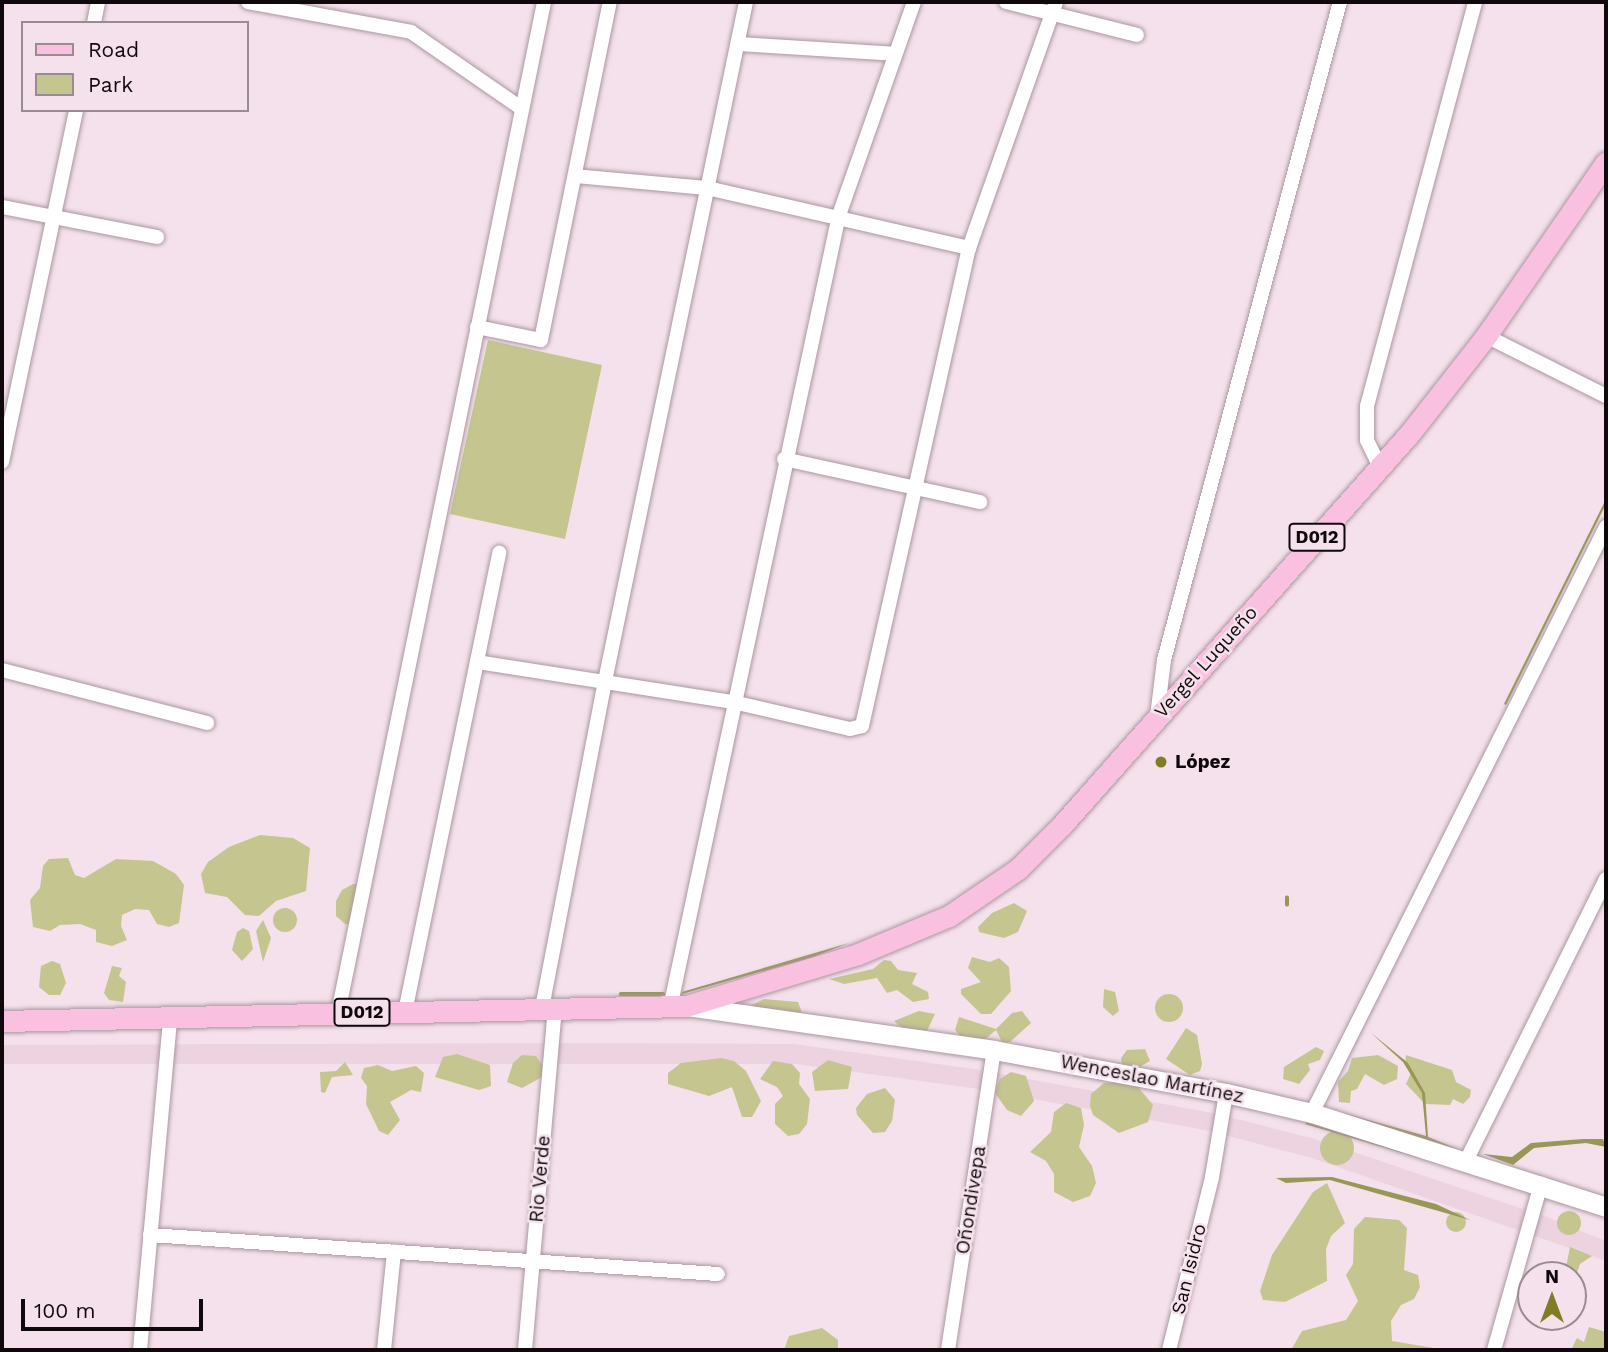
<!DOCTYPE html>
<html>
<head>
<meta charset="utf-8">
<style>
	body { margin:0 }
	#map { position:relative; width:1608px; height:1352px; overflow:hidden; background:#f5e1eb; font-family:"Work Sans",sans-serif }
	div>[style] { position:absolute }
	.built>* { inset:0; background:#edd3e0 }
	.green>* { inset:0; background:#c5c58f }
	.round { border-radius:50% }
	.water>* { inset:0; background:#989756 }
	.stream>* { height:3.5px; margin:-1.75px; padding:0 1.75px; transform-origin:1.75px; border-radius:1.75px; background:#989756 }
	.roads { filter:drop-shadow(0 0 2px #a997a0) drop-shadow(0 0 2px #a997a0) }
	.street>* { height:14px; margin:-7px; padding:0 7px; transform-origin:7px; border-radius:7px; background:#fff }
	.secondary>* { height:19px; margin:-9.5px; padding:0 9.5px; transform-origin:9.5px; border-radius:9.5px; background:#fff }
	.primary>* { height:21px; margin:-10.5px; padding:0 10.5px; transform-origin:10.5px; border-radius:10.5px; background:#f9c1df }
	.dots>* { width:19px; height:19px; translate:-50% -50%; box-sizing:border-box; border:4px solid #f5e1eb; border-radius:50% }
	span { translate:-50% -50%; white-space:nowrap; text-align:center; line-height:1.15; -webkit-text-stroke:5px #f5e1eb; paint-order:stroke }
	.shield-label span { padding:2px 5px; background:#f5e1eb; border:2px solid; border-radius:5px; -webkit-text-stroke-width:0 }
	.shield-label { font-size:18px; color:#0f090c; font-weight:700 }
	.street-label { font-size:19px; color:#0f090c }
	.poi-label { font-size:19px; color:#0f090c; font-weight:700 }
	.left { translate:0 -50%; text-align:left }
	.frame { position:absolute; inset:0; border:4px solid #0f090c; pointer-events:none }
	.legend { position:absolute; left:21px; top:21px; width:228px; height:91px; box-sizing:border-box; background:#f5e1eb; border:2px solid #998b92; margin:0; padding:9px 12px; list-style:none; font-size:21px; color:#0f090c }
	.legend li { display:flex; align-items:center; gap:14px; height:35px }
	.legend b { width:35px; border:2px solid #998b92 }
	.north { position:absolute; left:1517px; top:1261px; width:70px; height:70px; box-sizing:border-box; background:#f5e1eb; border:2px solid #998b92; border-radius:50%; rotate:0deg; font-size:19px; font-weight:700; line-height:28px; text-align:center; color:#0f090c }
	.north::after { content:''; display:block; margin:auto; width:24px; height:32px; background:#7f7c23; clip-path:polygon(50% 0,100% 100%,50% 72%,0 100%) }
	.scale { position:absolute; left:21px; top:1299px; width:182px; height:32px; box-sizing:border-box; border:4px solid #0f090c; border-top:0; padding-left:9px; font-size:21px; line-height:24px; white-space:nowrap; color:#0f090c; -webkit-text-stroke:5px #f5e1eb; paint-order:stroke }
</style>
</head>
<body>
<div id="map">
	<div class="built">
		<i style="clip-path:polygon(565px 1043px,794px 1044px,974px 1069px,1218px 1114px,1315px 1139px,1547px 1217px,1606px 1241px,1606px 1261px,1312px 1158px,1205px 1130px,972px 1088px,796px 1064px,2px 1064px,2px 1045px)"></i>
	</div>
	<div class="green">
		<i style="clip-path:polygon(488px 340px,602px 365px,565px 539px,450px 514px)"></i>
		<i style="clip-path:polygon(260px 835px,293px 838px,310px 848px,306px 891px,276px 901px,259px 916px,245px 915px,227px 897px,205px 893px,201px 874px,208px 862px,229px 847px)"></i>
		<i style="clip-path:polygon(68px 858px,75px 875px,84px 878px,116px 859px,153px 861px,176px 874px,184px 885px,179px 923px,169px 927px,157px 924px,149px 910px,135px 909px,122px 915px,121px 926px,127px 940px,112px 946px,96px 942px,96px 930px,80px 924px,60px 925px,50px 931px,33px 927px,30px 900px,40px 888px,43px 866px,49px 859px)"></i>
		<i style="clip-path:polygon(353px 884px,363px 884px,366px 913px,355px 923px,345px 924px,336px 916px,336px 901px,342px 890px)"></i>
		<i style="clip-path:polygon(1014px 903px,1027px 911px,1018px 932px,1004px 938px,979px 932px,978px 927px,992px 913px)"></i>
		<i class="round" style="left:273px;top:908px;width:24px;height:24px"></i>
		<i style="clip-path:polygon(263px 920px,271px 938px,263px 962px,256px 931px)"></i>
		<i style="clip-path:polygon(243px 928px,249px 931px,253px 949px,242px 961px,232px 950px,237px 932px)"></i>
		<i style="clip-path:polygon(972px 957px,990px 962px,999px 958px,1009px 967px,1011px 991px,991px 1014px,981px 1014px,961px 994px,961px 989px,981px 982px,968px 968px)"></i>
		<i style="clip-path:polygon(884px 960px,891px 961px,898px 970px,917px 973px,912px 984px,928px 992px,929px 999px,913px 1002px,897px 990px,887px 993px,877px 978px,844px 984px,829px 979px,873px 969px)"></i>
		<i style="clip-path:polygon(52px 961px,60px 964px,66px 983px,60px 995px,49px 995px,39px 987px,41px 966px)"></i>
		<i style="clip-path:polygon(112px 966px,122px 968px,119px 976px,126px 982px,123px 1002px,109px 1000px,104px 993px)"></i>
		<i style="clip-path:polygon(1104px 989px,1115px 992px,1119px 1011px,1113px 1016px,1103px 1007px)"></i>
		<i class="round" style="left:1155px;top:994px;width:28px;height:28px"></i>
		<i style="clip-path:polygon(764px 999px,798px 1002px,802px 1013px,750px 1006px)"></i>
		<i style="clip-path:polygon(919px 1011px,935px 1014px,926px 1033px,904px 1030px,894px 1021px)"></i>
		<i style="clip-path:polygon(1022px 1011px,1031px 1023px,1010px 1042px,1002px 1042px,996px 1030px,983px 1041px,961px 1037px,955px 1030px,959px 1017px,996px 1029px,1012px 1013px)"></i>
		<i style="clip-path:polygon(1186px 1028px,1197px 1035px,1202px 1064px,1200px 1071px,1190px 1075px,1166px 1059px)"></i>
		<i style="clip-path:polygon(1316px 1047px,1324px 1051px,1320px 1060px,1308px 1064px,1310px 1070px,1299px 1084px,1283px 1079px,1284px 1067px)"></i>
		<i style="clip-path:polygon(1145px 1049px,1150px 1061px,1134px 1070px,1122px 1065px,1121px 1058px,1127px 1050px)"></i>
		<i style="clip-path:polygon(457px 1054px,490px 1065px,491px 1086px,479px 1090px,435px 1077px,443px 1057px)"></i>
		<i style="clip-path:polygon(522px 1055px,536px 1056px,543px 1066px,542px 1077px,522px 1088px,507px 1082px,513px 1063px)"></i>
		<i style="clip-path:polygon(1378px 1055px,1398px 1066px,1397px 1079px,1384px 1085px,1365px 1074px,1357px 1089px,1351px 1091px,1350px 1103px,1339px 1102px,1338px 1082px,1348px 1071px,1352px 1058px)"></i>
		<i style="clip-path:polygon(1406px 1055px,1452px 1070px,1456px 1082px,1471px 1090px,1470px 1097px,1463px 1104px,1453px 1099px,1450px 1105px,1425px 1104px,1406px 1084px,1412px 1071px,1405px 1064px)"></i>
		<i style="clip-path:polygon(721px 1058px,734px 1061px,746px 1071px,761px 1101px,752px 1117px,742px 1117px,732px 1087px,709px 1096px,668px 1084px,668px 1073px,681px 1063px)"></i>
		<i style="clip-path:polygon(828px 1060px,852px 1067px,848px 1089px,815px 1091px,812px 1072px)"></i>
		<i style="clip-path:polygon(773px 1061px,792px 1064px,800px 1073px,799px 1084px,810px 1099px,807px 1124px,799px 1134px,788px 1136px,775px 1124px,775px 1104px,783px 1096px,777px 1087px,760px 1079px)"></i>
		<i style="clip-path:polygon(345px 1062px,353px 1075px,332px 1077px,325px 1093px,321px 1092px,320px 1072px,336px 1071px)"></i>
		<i style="clip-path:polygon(378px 1065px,392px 1071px,416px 1066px,424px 1073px,421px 1092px,411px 1090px,390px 1102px,400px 1120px,388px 1135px,379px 1131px,366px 1104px,367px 1086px,361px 1078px,364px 1068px)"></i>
		<i style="clip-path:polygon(1011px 1072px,1026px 1076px,1034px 1101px,1021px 1116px,1007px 1110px,995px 1093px,1000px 1079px)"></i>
		<i style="clip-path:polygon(1121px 1082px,1138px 1087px,1153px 1105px,1148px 1122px,1119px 1133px,1093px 1115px,1090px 1106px,1091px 1094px,1104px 1083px)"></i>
		<i style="clip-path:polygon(885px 1088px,895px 1100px,892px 1121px,885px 1132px,873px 1133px,857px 1115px,856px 1108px,867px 1094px)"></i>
		<i style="clip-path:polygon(1066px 1103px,1081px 1108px,1084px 1125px,1079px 1147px,1092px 1166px,1096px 1183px,1090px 1196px,1073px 1202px,1054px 1192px,1054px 1174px,1046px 1161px,1030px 1152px,1051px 1132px,1054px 1112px)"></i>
		<i class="round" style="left:1320px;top:1131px;width:34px;height:34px"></i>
		<i style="clip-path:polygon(1327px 1183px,1345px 1223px,1331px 1236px,1326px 1249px,1327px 1281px,1285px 1302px,1263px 1300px,1260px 1291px,1272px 1255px,1313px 1192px)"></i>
		<i class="round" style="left:1557px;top:1211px;width:24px;height:24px"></i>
		<i class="round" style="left:1446px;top:1212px;width:20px;height:20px"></i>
		<i style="clip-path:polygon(1365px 1217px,1399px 1220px,1407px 1228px,1404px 1270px,1418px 1275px,1420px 1287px,1414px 1299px,1401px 1305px,1391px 1321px,1392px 1341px,1446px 1350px,1291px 1350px,1302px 1331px,1346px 1320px,1358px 1301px,1346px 1275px,1353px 1264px,1354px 1229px)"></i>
		<i style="clip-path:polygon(1570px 1247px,1592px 1256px,1580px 1264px,1574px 1282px,1573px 1275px,1565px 1272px)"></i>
		<i style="clip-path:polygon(1589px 1327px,1606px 1332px,1606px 1350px,1571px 1350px,1577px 1338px,1584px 1342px)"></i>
		<i style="clip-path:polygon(822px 1328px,838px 1340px,838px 1350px,784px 1350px,789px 1336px)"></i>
	</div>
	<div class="water">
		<i style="clip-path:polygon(1606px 499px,1606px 504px,1506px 705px,1504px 704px)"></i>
		<i style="clip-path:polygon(849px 943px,813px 957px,682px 994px,682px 992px)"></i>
		<i style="clip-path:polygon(1370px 1032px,1408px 1063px,1425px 1093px,1428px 1137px,1460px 1150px,1325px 1108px,1426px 1136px,1422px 1093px,1403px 1062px)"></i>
		<i style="clip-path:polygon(1307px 1122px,1456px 1169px,1305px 1124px)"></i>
		<i style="clip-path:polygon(1583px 1139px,1603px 1139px,1606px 1147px,1586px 1143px,1534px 1148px,1513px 1165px,1483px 1154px,1512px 1157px,1531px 1143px)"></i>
		<i style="clip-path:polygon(1332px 1177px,1436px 1204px,1470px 1220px,1330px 1180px,1286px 1183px,1276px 1178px)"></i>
	</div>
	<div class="stream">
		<i style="left:1287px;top:905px;width:7px;rotate:-90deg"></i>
		<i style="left:621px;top:994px;width:42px"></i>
	</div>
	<div class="roads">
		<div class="street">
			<i style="left:248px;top:2px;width:166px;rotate:10.4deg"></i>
			<i style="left:411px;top:32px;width:135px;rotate:34.7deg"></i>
			<i style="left:1006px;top:2px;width:135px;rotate:14.1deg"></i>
			<i style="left:94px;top:23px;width:21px;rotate:-79deg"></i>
			<i style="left:738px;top:44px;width:157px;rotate:3.6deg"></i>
			<i style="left:575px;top:176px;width:133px;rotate:5.2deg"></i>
			<i style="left:707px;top:188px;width:269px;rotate:12.9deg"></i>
			<i style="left:2px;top:207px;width:158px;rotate:11deg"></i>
			<i style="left:477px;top:327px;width:65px;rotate:11.5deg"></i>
			<i style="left:541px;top:340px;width:345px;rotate:-78.5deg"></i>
			<i style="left:1486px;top:336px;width:134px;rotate:26.6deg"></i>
			<i style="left:784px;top:459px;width:201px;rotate:12.4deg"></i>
			<i style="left:2px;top:462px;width:360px;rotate:-78.1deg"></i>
			<i style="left:1380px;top:467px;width:30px;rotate:-116deg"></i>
			<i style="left:1367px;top:440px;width:34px;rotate:-90deg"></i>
			<i style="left:1367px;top:406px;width:418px;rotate:-75deg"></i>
			<i style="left:477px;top:662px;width:259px;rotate:8.9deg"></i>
			<i style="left:733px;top:702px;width:120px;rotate:13deg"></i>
			<i style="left:850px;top:729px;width:12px;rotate:-14deg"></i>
			<i style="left:862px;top:726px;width:490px;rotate:-77.4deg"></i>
			<i style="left:969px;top:248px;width:261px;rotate:-70.5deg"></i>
			<i style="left:2px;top:670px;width:212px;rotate:14.5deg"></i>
			<i style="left:1157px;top:717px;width:57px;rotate:-83deg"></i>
			<i style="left:1164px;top:660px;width:681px;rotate:-75.03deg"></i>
			<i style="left:542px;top:1008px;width:333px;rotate:-79.1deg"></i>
			<i style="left:605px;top:681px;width:693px;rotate:-78.27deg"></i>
			<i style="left:670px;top:1008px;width:811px;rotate:-77.97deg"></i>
			<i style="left:839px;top:215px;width:226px;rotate:-70.6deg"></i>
			<i style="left:405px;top:1012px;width:469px;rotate:-78.4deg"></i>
			<i style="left:338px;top:1013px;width:1032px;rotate:-78.48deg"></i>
			<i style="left:1312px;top:1113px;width:656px;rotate:-63.36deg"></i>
			<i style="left:1466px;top:1161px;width:315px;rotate:-63.6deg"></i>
			<i style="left:150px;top:1235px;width:569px;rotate:3.93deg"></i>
			<i style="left:140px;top:1350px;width:332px;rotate:-84.8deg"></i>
			<i style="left:384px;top:1350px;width:99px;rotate:-84.2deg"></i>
			<i style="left:525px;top:1350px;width:343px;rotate:-85deg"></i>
			<i style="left:948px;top:1350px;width:304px;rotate:-81.3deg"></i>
			<i style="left:1169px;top:1350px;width:178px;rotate:-76deg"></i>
			<i style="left:1212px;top:1177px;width:85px;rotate:-80.5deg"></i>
			<i style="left:1494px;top:1350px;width:173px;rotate:-74.2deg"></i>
		</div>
		<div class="secondary">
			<i style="left:686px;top:1006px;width:311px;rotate:8.1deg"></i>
			<i style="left:994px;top:1050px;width:236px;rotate:10.5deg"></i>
			<i style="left:1226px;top:1093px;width:88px;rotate:13.1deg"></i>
			<i style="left:1312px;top:1113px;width:309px;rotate:17.7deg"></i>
		</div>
		<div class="primary">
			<i style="left:2px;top:1021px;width:684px;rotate:-1.26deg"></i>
			<i style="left:686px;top:1006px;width:180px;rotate:-16.8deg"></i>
			<i style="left:858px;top:954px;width:99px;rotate:-22.7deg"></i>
			<i style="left:949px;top:916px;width:83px;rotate:-34.3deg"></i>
			<i style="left:1018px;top:869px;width:62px;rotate:-45deg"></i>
			<i style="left:1062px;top:825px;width:524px;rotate:-48.4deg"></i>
			<i style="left:1410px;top:433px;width:123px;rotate:-51.9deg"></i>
			<i style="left:1486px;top:336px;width:211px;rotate:-55.4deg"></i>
		</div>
	</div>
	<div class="dots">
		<i style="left:1161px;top:762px;background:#7f7c23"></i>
	</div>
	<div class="shield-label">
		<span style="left:1317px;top:537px">D012</span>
		<span style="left:362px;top:1012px">D012</span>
	</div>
	<div class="street-label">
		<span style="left:1206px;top:662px;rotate:-48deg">Vergel Luqueño</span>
		<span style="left:1152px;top:1079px;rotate:11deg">Wenceslao Martínez</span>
		<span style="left:540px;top:1179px;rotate:-85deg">Rio Verde</span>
		<span style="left:971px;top:1200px;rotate:-81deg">Oñondivepa</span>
		<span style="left:1189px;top:1269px;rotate:-76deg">San Isidro</span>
	</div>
	<div class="poi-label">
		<span class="left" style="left:1175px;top:762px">López</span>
	</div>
	<div class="frame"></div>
	<ul class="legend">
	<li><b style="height:9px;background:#f9c1df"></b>Road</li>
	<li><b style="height:19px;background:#c5c58f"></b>Park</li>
	</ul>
	<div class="north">N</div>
	<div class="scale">100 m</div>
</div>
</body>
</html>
